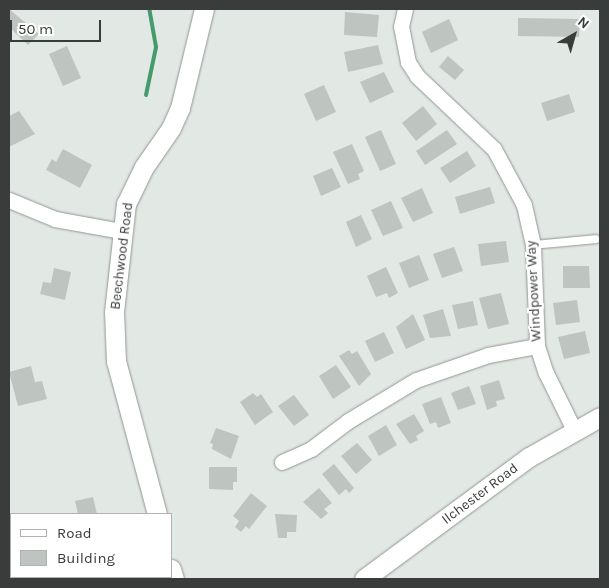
<!DOCTYPE html>
<html>
<head>
<meta charset="utf-8">
<style>
	body { margin:0 }
	#map { position:relative; width:609px; height:588px; overflow:hidden; background:#e2e8e4; font-family:Karla,sans-serif }
	div>[style] { position:absolute }
	.stream>* { height:4px; margin:-2px; padding:0 2px; transform-origin:2px; border-radius:2px; background:#459b6c }
	.building>* { inset:0; background:#bec4c0 }
	.roads { filter:drop-shadow(0 0 1px #919693) drop-shadow(0 0 1px #919693) }
	.service>* { height:8px; margin:-4px; padding:0 4px; transform-origin:4px; border-radius:4px; background:#fff }
	.minor>* { height:15px; margin:-7.5px; padding:0 7.5px; transform-origin:7.5px; border-radius:7.5px; background:#fff }
	.tertiary>* { height:19px; margin:-9.5px; padding:0 9.5px; transform-origin:9.5px; border-radius:9.5px; background:#fff }
	span { translate:-50% -50%; white-space:nowrap; text-align:center; line-height:1.15; -webkit-text-stroke:4px #fff; paint-order:stroke }
	.street-label { font-size:14px; color:#393c3a }
	.frame { position:absolute; inset:0; border:10px solid #393c3a; pointer-events:none }
	.legend { position:absolute; left:10px; top:513px; width:162px; height:65px; box-sizing:border-box; background:#fff; border:1px solid #b0b1b0; margin:0; padding:6px 9px; list-style:none; font-size:15px; color:#393c3a }
	.legend li { display:flex; align-items:center; gap:10px; height:25px }
	.legend b { width:25px; border:1px solid #b0b1b0 }
	.north { position:absolute; left:549px; top:10px; width:50px; height:50px; -webkit-text-stroke:4px #fff; paint-order:stroke; rotate:38deg; font-size:14px; font-weight:700; line-height:20px; text-align:center; color:#393c3a }
	.north::after { content:''; display:block; margin:auto; width:18px; height:22px; background:#393c3a; clip-path:polygon(50% 0,100% 100%,50% 72%,0 100%) }
	.scale { position:absolute; left:10px; top:20px; width:91px; height:22px; box-sizing:border-box; border:2px solid #393c3a; border-top:0; padding-left:6px; font-size:15px; line-height:18px; white-space:nowrap; color:#393c3a; -webkit-text-stroke:4px #fff; paint-order:stroke }
</style>
</head>
<body>
<div id="map">
	<div class="stream">
		<i style="left:146px;top:95px;width:49px;rotate:-78.2deg"></i>
		<i style="left:156px;top:47px;width:39px;rotate:-100deg"></i>
	</div>
	<div class="building">
		<i style="clip-path:polygon(9px 9px,39px 34px,28px 45px,9px 27px)"></i>
		<i style="clip-path:polygon(345px 12px,379px 15px,377px 37px,344px 35px)"></i>
		<i style="clip-path:polygon(518px 18px,580px 19px,579px 37px,518px 36px)"></i>
		<i style="clip-path:polygon(449px 19px,458px 40px,431px 53px,422px 32px)"></i>
		<i style="clip-path:polygon(378px 45px,383px 64px,348px 72px,344px 52px)"></i>
		<i style="clip-path:polygon(67px 46px,81px 78px,63px 86px,49px 54px)"></i>
		<i style="clip-path:polygon(448px 56px,464px 70px,455px 80px,439px 67px)"></i>
		<i style="clip-path:polygon(384px 72px,394px 92px,370px 103px,360px 82px)"></i>
		<i style="clip-path:polygon(324px 85px,336px 112px,316px 121px,304px 94px)"></i>
		<i style="clip-path:polygon(569px 94px,575px 112px,547px 121px,541px 103px)"></i>
		<i style="clip-path:polygon(423px 106px,437px 124px,416px 141px,402px 123px)"></i>
		<i style="clip-path:polygon(19px 111px,35px 134px,9px 147px,9px 116px)"></i>
		<i style="clip-path:polygon(381px 130px,396px 164px,380px 171px,365px 137px)"></i>
		<i style="clip-path:polygon(447px 130px,457px 144px,425px 165px,416px 151px)"></i>
		<i style="clip-path:polygon(352px 144px,364px 171px,358px 174px,360px 179px,348px 184px,333px 152px)"></i>
		<i style="clip-path:polygon(63px 149px,92px 165px,80px 188px,46px 170px,52px 159px,56px 162px)"></i>
		<i style="clip-path:polygon(467px 151px,476px 166px,450px 183px,440px 168px)"></i>
		<i style="clip-path:polygon(332px 168px,341px 187px,321px 196px,313px 176px)"></i>
		<i style="clip-path:polygon(490px 187px,495px 203px,460px 214px,455px 197px)"></i>
		<i style="clip-path:polygon(422px 188px,433px 213px,413px 222px,401px 198px)"></i>
		<i style="clip-path:polygon(391px 201px,403px 228px,383px 236px,371px 210px)"></i>
		<i style="clip-path:polygon(361px 215px,372px 239px,356px 247px,346px 222px)"></i>
		<i style="clip-path:polygon(506px 241px,509px 262px,481px 266px,478px 244px)"></i>
		<i style="clip-path:polygon(454px 247px,463px 271px,442px 278px,433px 254px)"></i>
		<i style="clip-path:polygon(419px 255px,429px 280px,409px 288px,399px 263px)"></i>
		<i style="clip-path:polygon(563px 266px,589px 266px,590px 288px,563px 288px)"></i>
		<i style="clip-path:polygon(386px 267px,398px 293px,389px 298px,387px 293px,376px 297px,367px 276px)"></i>
		<i style="clip-path:polygon(54px 268px,71px 272px,65px 300px,40px 294px,43px 282px,51px 283px)"></i>
		<i style="clip-path:polygon(501px 293px,509px 324px,488px 329px,479px 298px)"></i>
		<i style="clip-path:polygon(577px 300px,580px 322px,556px 325px,553px 303px)"></i>
		<i style="clip-path:polygon(473px 301px,478px 325px,458px 329px,452px 305px)"></i>
		<i style="clip-path:polygon(443px 309px,451px 336px,430px 338px,423px 315px)"></i>
		<i style="clip-path:polygon(413px 314px,425px 340px,406px 349px,396px 327px)"></i>
		<i style="clip-path:polygon(585px 331px,590px 353px,564px 359px,558px 337px)"></i>
		<i style="clip-path:polygon(384px 332px,394px 353px,375px 362px,365px 341px)"></i>
		<i style="clip-path:polygon(349px 350px,352px 354px,357px 351px,371px 374px,359px 386px,339px 356px)"></i>
		<i style="clip-path:polygon(336px 365px,351px 387px,333px 399px,319px 376px)"></i>
		<i style="clip-path:polygon(31px 366px,35px 382px,42px 381px,47px 399px,18px 406px,9px 372px)"></i>
		<i style="clip-path:polygon(499px 380px,505px 399px,496px 401px,497px 406px,487px 410px,480px 386px)"></i>
		<i style="clip-path:polygon(469px 386px,476px 404px,458px 410px,451px 393px)"></i>
		<i style="clip-path:polygon(253px 393px,257px 397px,261px 394px,273px 412px,255px 425px,240px 402px)"></i>
		<i style="clip-path:polygon(294px 395px,309px 415px,294px 426px,278px 406px)"></i>
		<i style="clip-path:polygon(441px 397px,451px 423px,438px 428px,436px 422px,430px 424px,422px 404px)"></i>
		<i style="clip-path:polygon(414px 414px,424px 431px,416px 436px,418px 440px,410px 444px,396px 424px)"></i>
		<i style="clip-path:polygon(386px 425px,397px 445px,379px 456px,368px 436px)"></i>
		<i style="clip-path:polygon(216px 428px,239px 436px,231px 459px,212px 449px,213px 444px,210px 443px)"></i>
		<i style="clip-path:polygon(357px 443px,372px 460px,356px 474px,341px 456px)"></i>
		<i style="clip-path:polygon(334px 464px,354px 488px,349px 493px,346px 489px,339px 495px,322px 474px)"></i>
		<i style="clip-path:polygon(209px 467px,237px 467px,237px 482px,233px 482px,233px 490px,209px 489px)"></i>
		<i style="clip-path:polygon(319px 488px,332px 503px,324px 509px,328px 513px,321px 519px,303px 502px)"></i>
		<i style="clip-path:polygon(251px 493px,267px 506px,249px 529px,246px 526px,241px 532px,235px 527px,239px 521px,233px 516px)"></i>
		<i style="clip-path:polygon(93px 497px,97px 514px,78px 514px,75px 501px)"></i>
		<i style="clip-path:polygon(275px 514px,297px 515px,296px 532px,287px 532px,287px 538px,278px 538px)"></i>
	</div>
	<div class="roads">
		<div class="service">
			<i style="left:533px;top:245px;width:63px;rotate:-5.4deg"></i>
		</div>
		<div class="minor">
			<i style="left:405px;top:9px;width:17px;rotate:103deg"></i>
			<i style="left:401px;top:26px;width:37px;rotate:79deg"></i>
			<i style="left:408px;top:62px;width:17px;rotate:57deg"></i>
			<i style="left:417px;top:76px;width:106px;rotate:43.5deg"></i>
			<i style="left:494px;top:149px;width:64px;rotate:61.8deg"></i>
			<i style="left:524px;top:205px;width:41px;rotate:77.3deg"></i>
			<i style="left:533px;top:245px;width:101px;rotate:87.7deg"></i>
			<i style="left:537px;top:346px;width:28px;rotate:72deg"></i>
			<i style="left:546px;top:373px;width:64px;rotate:63.8deg"></i>
			<i style="left:9px;top:200px;width:50px;rotate:22.4deg"></i>
			<i style="left:55px;top:219px;width:68px;rotate:10.2deg"></i>
			<i style="left:282px;top:462px;width:32px;rotate:-24deg"></i>
			<i style="left:311px;top:449px;width:46px;rotate:-37.1deg"></i>
			<i style="left:348px;top:421px;width:79px;rotate:-31.1deg"></i>
			<i style="left:416px;top:380px;width:76px;rotate:-19.1deg"></i>
			<i style="left:488px;top:355px;width:50px;rotate:-10.4deg"></i>
		</div>
		<div class="tertiary">
			<i style="left:157px;top:514px;width:158px;rotate:-105deg"></i>
			<i style="left:116px;top:361px;width:49px;rotate:-92.3deg"></i>
			<i style="left:114px;top:312px;width:109px;rotate:-83.7deg"></i>
			<i style="left:126px;top:204px;width:41px;rotate:-64.1deg"></i>
			<i style="left:144px;top:167px;width:47px;rotate:-55.3deg"></i>
			<i style="left:171px;top:128px;width:22px;rotate:-66deg"></i>
			<i style="left:180px;top:108px;width:102px;rotate:-76.4deg"></i>
			<i style="left:171px;top:569px;width:10px;rotate:73deg"></i>
			<i style="left:364px;top:579px;width:205px;rotate:-36.5deg"></i>
			<i style="left:529px;top:457px;width:81px;rotate:-29.4deg"></i>
		</div>
	</div>
	<div class="street-label">
		<span style="left:122px;top:256px;rotate:-83deg">Beechwood Road</span>
		<span style="left:534px;top:291px;rotate:-93deg">Windpower Way</span>
		<span style="left:480px;top:494px;rotate:-37deg">Ilchester Road</span>
	</div>
	<div class="frame"></div>
	<ul class="legend">
	<li><b style="height:6px;background:#fff"></b>Road</li>
	<li><b style="height:14px;background:#bec4c0"></b>Building</li>
	</ul>
	<div class="north">N</div>
	<div class="scale">50 m</div>
</div>
</body>
</html>
